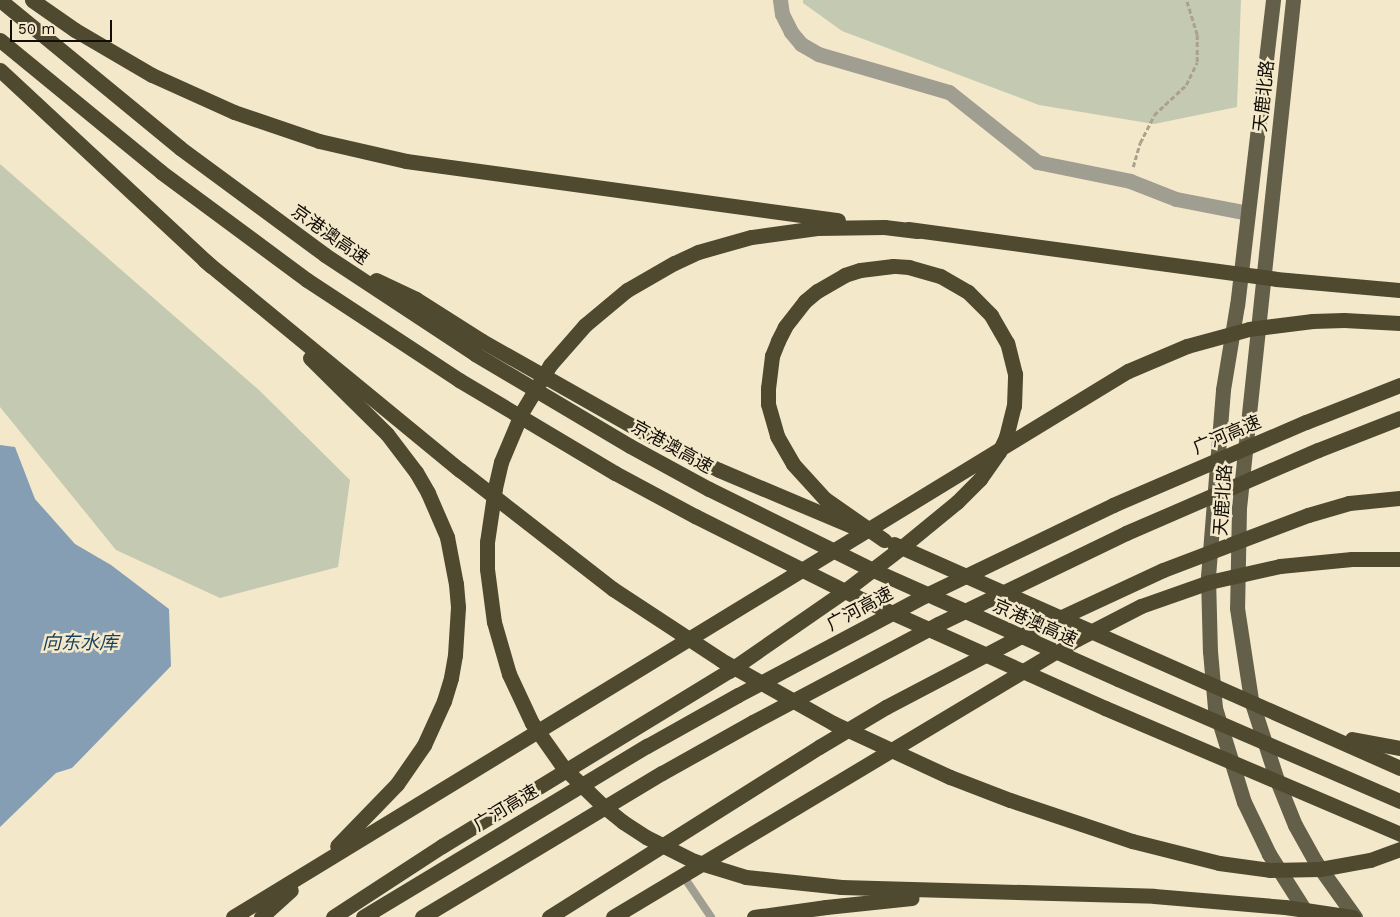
<!DOCTYPE html>
<html>
<head>
<meta charset="utf-8">
<style>
	body { margin:0 }
	#map { position:relative; width:1400px; height:917px; overflow:hidden; background:#f4e8cb; font-family:"Work Sans","Noto Sans SC",sans-serif }
	div>[style] { position:absolute }
	.green>* { inset:0; background:#c4c9b1 }
	.water>* { inset:0; background:#869eb3 }
	.path>* { height:2.5px; margin-top:-1.25px; transform-origin:0; background:repeating-linear-gradient(90deg,#aca28c 0 5px,transparent 0 7.5px) }
	.lane>* { height:8px; margin:-4px; padding:0 4px; transform-origin:4px; border-radius:4px; background:#a09d91 }
	.street>* { height:15px; margin:-7.5px; padding:0 7.5px; transform-origin:7.5px; border-radius:7.5px; background:#a09d91 }
	.primary>* { height:15px; margin:-7.5px; padding:0 7.5px; transform-origin:7.5px; border-radius:7.5px; background:#645f49 }
	.highway>* { height:15px; margin:-7.5px; padding:0 7.5px; transform-origin:7.5px; border-radius:7.5px; background:#4f4930 }
	span { translate:-50% -50%; white-space:nowrap; text-align:center; line-height:1.15; -webkit-text-stroke:5px #f4e8cb; paint-order:stroke }
	.street-label { font-size:18px; color:#110d04 }
	.water-label { font-size:19px; color:#173f5e; font-style:italic }
	.scale { position:absolute; left:10px; top:20px; width:102px; height:22px; box-sizing:border-box; border:2px solid #110d04; border-top:0; padding-left:6px; font-size:15px; line-height:18px; white-space:nowrap; color:#110d04; -webkit-text-stroke:4px #f4e8cb; paint-order:stroke }
</style>
</head>
<body>
<div id="map">
	<div class="green">
		<i style="clip-path:polygon(803px 0,1241px 0,1237px 107px,1154px 124px,1039px 105px,842px 31px,803px 3px)"></i>
		<i style="clip-path:polygon(0 164px,259px 390px,350px 480px,338px 567px,220px 598px,116px 550px,0 407px)"></i>
	</div>
	<div class="water">
		<i style="clip-path:polygon(0 445px,15px 447px,35px 499px,75px 544px,111px 565px,169px 609px,171px 666px,72px 768px,56px 773px,0 827px)"></i>
	</div>
	<div class="path">
		<i style="left:1133px;top:167px;width:25px;rotate:-74deg"></i>
		<i style="left:1140px;top:143px;width:31px;rotate:-63deg"></i>
		<i style="left:1154px;top:115px;width:44px;rotate:-43.2deg"></i>
		<i style="left:1186px;top:85px;width:25px;rotate:-64deg"></i>
		<i style="left:1197px;top:62px;width:27px;rotate:-90deg"></i>
		<i style="left:1197px;top:35px;width:37px;rotate:-107deg"></i>
	</div>
	<div class="lane">
		<i style="left:686px;top:880px;width:45px;rotate:56deg"></i>
	</div>
	<div class="street">
		<i style="left:780px;top:0;width:14px;rotate:82deg"></i>
		<i style="left:782px;top:14px;width:20px;rotate:63deg"></i>
		<i style="left:791px;top:32px;width:16px;rotate:50deg"></i>
		<i style="left:801px;top:44px;width:20px;rotate:30deg"></i>
		<i style="left:818px;top:54px;width:136px;rotate:16.2deg"></i>
		<i style="left:949px;top:92px;width:112px;rotate:38.5deg"></i>
		<i style="left:1037px;top:162px;width:95px;rotate:11.5deg"></i>
		<i style="left:1130px;top:181px;width:49px;rotate:21.4deg"></i>
		<i style="left:1176px;top:199px;width:73px;rotate:11deg"></i>
	</div>
	<div class="primary">
		<i style="left:1273px;top:0;width:307px;rotate:96.7deg"></i>
		<i style="left:1237px;top:305px;width:86px;rotate:99.4deg"></i>
		<i style="left:1223px;top:390px;width:188px;rotate:94.6deg"></i>
		<i style="left:1208px;top:577px;width:74px;rotate:88.5deg"></i>
		<i style="left:1210px;top:651px;width:57px;rotate:85deg"></i>
		<i style="left:1215px;top:708px;width:98px;rotate:72.9deg"></i>
		<i style="left:1244px;top:802px;width:58px;rotate:64.3deg"></i>
		<i style="left:1269px;top:854px;width:75px;rotate:57.6deg"></i>
		<i style="left:1293px;top:0;width:511px;rotate:96.07deg"></i>
		<i style="left:1239px;top:508px;width:100px;rotate:91.1deg"></i>
		<i style="left:1237px;top:608px;width:93px;rotate:81.3deg"></i>
		<i style="left:1251px;top:700px;width:87px;rotate:72deg"></i>
		<i style="left:1278px;top:783px;width:45px;rotate:68deg"></i>
		<i style="left:1295px;top:825px;width:41px;rotate:60.9deg"></i>
		<i style="left:1315px;top:861px;width:69px;rotate:54.5deg"></i>
	</div>
	<div class="highway">
		<i style="left:0;top:0;width:233px;rotate:39.4deg"></i>
		<i style="left:180px;top:148px;width:180px;rotate:36.4deg"></i>
		<i style="left:325px;top:255px;width:180px;rotate:33.4deg"></i>
		<i style="left:475px;top:354px;width:180px;rotate:30.7deg"></i>
		<i style="left:630px;top:446px;width:90px;rotate:28.6deg"></i>
		<i style="left:709px;top:489px;width:181px;rotate:26.3deg"></i>
		<i style="left:871px;top:569px;width:270px;rotate:24deg"></i>
		<i style="left:1118px;top:679px;width:307px;rotate:23.4deg"></i>
		<i style="left:32px;top:0;width:52px;rotate:34.9deg"></i>
		<i style="left:75px;top:30px;width:89px;rotate:30.3deg"></i>
		<i style="left:152px;top:75px;width:90px;rotate:24.3deg"></i>
		<i style="left:234px;top:112px;width:90px;rotate:18.8deg"></i>
		<i style="left:319px;top:141px;width:89px;rotate:12.9deg"></i>
		<i style="left:406px;top:161px;width:436px;rotate:7.8deg"></i>
		<i style="left:0;top:40px;width:208px;rotate:39.3deg"></i>
		<i style="left:161px;top:172px;width:182px;rotate:36.5deg"></i>
		<i style="left:307px;top:280px;width:182px;rotate:33.3deg"></i>
		<i style="left:459px;top:380px;width:182px;rotate:30.8deg"></i>
		<i style="left:615px;top:473px;width:91px;rotate:28.3deg"></i>
		<i style="left:695px;top:516px;width:181px;rotate:26.6deg"></i>
		<i style="left:857px;top:597px;width:272px;rotate:24.1deg"></i>
		<i style="left:1105px;top:708px;width:321px;rotate:23.1deg"></i>
		<i style="left:0;top:70px;width:288px;rotate:42.9deg"></i>
		<i style="left:908px;top:229px;width:371px;rotate:7.7deg"></i>
		<i style="left:1276px;top:279px;width:124px;rotate:5.1deg"></i>
		<i style="left:917px;top:231px;width:33px;rotate:-173deg"></i>
		<i style="left:884px;top:227px;width:67px;rotate:179.1deg"></i>
		<i style="left:817px;top:228px;width:67px;rotate:172.2deg"></i>
		<i style="left:751px;top:237px;width:55px;rotate:164.2deg"></i>
		<i style="left:698px;top:252px;width:26px;rotate:155deg"></i>
		<i style="left:674px;top:263px;width:54px;rotate:150.1deg"></i>
		<i style="left:627px;top:290px;width:55px;rotate:140.2deg"></i>
		<i style="left:585px;top:325px;width:53px;rotate:131.2deg"></i>
		<i style="left:550px;top:365px;width:55px;rotate:120.8deg"></i>
		<i style="left:522px;top:412px;width:54px;rotate:112.8deg"></i>
		<i style="left:501px;top:462px;width:27px;rotate:103deg"></i>
		<i style="left:495px;top:488px;width:55px;rotate:98.4deg"></i>
		<i style="left:487px;top:542px;width:27px;rotate:90deg"></i>
		<i style="left:487px;top:569px;width:53px;rotate:82.5deg"></i>
		<i style="left:494px;top:622px;width:54px;rotate:73.9deg"></i>
		<i style="left:509px;top:674px;width:54px;rotate:64.9deg"></i>
		<i style="left:532px;top:723px;width:54px;rotate:54.8deg"></i>
		<i style="left:563px;top:767px;width:54px;rotate:44.3deg"></i>
		<i style="left:602px;top:805px;width:27px;rotate:39deg"></i>
		<i style="left:623px;top:822px;width:27px;rotate:33deg"></i>
		<i style="left:646px;top:837px;width:54px;rotate:26.6deg"></i>
		<i style="left:694px;top:861px;width:54px;rotate:17.1deg"></i>
		<i style="left:746px;top:877px;width:96px;rotate:6deg"></i>
		<i style="left:841px;top:887px;width:313px;rotate:1.6deg"></i>
		<i style="left:1154px;top:896px;width:131px;rotate:4.8deg"></i>
		<i style="left:1285px;top:907px;width:69px;rotate:8.4deg"></i>
		<i style="left:204px;top:260px;width:331px;rotate:39.4deg"></i>
		<i style="left:460px;top:470px;width:194px;rotate:37.9deg"></i>
		<i style="left:613px;top:589px;width:129px;rotate:33.3deg"></i>
		<i style="left:721px;top:660px;width:129px;rotate:29.4deg"></i>
		<i style="left:833px;top:723px;width:129px;rotate:24.8deg"></i>
		<i style="left:950px;top:777px;width:64px;rotate:21deg"></i>
		<i style="left:1010px;top:800px;width:129px;rotate:18.6deg"></i>
		<i style="left:1132px;top:841px;width:90px;rotate:14.2deg"></i>
		<i style="left:1219px;top:863px;width:51px;rotate:7.8deg"></i>
		<i style="left:1270px;top:870px;width:50px;rotate:-1.1deg"></i>
		<i style="left:1320px;top:869px;width:51px;rotate:-10.2deg"></i>
		<i style="left:1370px;top:860px;width:32px;rotate:-20deg"></i>
		<i style="left:376px;top:280px;width:44px;rotate:25.4deg"></i>
		<i style="left:416px;top:299px;width:78px;rotate:32.5deg"></i>
		<i style="left:482px;top:341px;width:180px;rotate:29.5deg"></i>
		<i style="left:639px;top:430px;width:89px;rotate:26.6deg"></i>
		<i style="left:719px;top:470px;width:147px;rotate:22.9deg"></i>
		<i style="left:310px;top:358px;width:108px;rotate:44.6deg"></i>
		<i style="left:387px;top:434px;width:48px;rotate:52.7deg"></i>
		<i style="left:416px;top:472px;width:24px;rotate:60deg"></i>
		<i style="left:428px;top:493px;width:48px;rotate:66.6deg"></i>
		<i style="left:447px;top:537px;width:48px;rotate:79.2deg"></i>
		<i style="left:456px;top:584px;width:23px;rotate:85deg"></i>
		<i style="left:458px;top:607px;width:48px;rotate:93.6deg"></i>
		<i style="left:455px;top:655px;width:23px;rotate:100deg"></i>
		<i style="left:451px;top:678px;width:24px;rotate:107deg"></i>
		<i style="left:444px;top:701px;width:48px;rotate:114.4deg"></i>
		<i style="left:424px;top:745px;width:47px;rotate:124.7deg"></i>
		<i style="left:397px;top:784px;width:86px;rotate:134.1deg"></i>
		<i style="left:894px;top:544px;width:553px;rotate:23.88deg"></i>
		<i style="left:1352px;top:739px;width:49px;rotate:10.6deg"></i>
		<i style="left:233px;top:917px;width:1048px;rotate:-31.39deg"></i>
		<i style="left:1128px;top:371px;width:64px;rotate:-23deg"></i>
		<i style="left:1187px;top:346px;width:64px;rotate:-15.3deg"></i>
		<i style="left:1249px;top:329px;width:64px;rotate:-7.2deg"></i>
		<i style="left:1312px;top:321px;width:32px;rotate:-2deg"></i>
		<i style="left:1344px;top:320px;width:56px;rotate:3.1deg"></i>
		<i style="left:261px;top:917px;width:40px;rotate:-42deg"></i>
		<i style="left:333px;top:917px;width:130px;rotate:-33.1deg"></i>
		<i style="left:442px;top:846px;width:336px;rotate:-31.4deg"></i>
		<i style="left:729px;top:671px;width:142px;rotate:-34.7deg"></i>
		<i style="left:846px;top:590px;width:71px;rotate:-37.5deg"></i>
		<i style="left:902px;top:547px;width:71px;rotate:-39.3deg"></i>
		<i style="left:957px;top:502px;width:33px;rotate:-45deg"></i>
		<i style="left:980px;top:479px;width:33px;rotate:-55deg"></i>
		<i style="left:999px;top:452px;width:17px;rotate:-65deg"></i>
		<i style="left:1006px;top:437px;width:32px;rotate:-76deg"></i>
		<i style="left:1014px;top:406px;width:32px;rotate:-88deg"></i>
		<i style="left:1015px;top:374px;width:32px;rotate:-104deg"></i>
		<i style="left:1007px;top:343px;width:32px;rotate:-120deg"></i>
		<i style="left:991px;top:315px;width:33px;rotate:-135deg"></i>
		<i style="left:968px;top:292px;width:32px;rotate:-150deg"></i>
		<i style="left:940px;top:276px;width:32px;rotate:-164deg"></i>
		<i style="left:909px;top:267px;width:16px;rotate:-176deg"></i>
		<i style="left:893px;top:266px;width:33px;rotate:173deg"></i>
		<i style="left:860px;top:270px;width:16px;rotate:162deg"></i>
		<i style="left:845px;top:275px;width:32px;rotate:150deg"></i>
		<i style="left:817px;top:291px;width:16px;rotate:140deg"></i>
		<i style="left:805px;top:301px;width:33px;rotate:128deg"></i>
		<i style="left:785px;top:327px;width:16px;rotate:117deg"></i>
		<i style="left:778px;top:341px;width:16px;rotate:112deg"></i>
		<i style="left:772px;top:356px;width:32px;rotate:97deg"></i>
		<i style="left:768px;top:388px;width:16px;rotate:90deg"></i>
		<i style="left:768px;top:404px;width:33px;rotate:74deg"></i>
		<i style="left:777px;top:436px;width:32px;rotate:60deg"></i>
		<i style="left:793px;top:464px;width:47px;rotate:47.6deg"></i>
		<i style="left:825px;top:499px;width:72px;rotate:34.8deg"></i>
		<i style="left:363px;top:917px;width:332px;rotate:-31.1deg"></i>
		<i style="left:647px;top:746px;width:104px;rotate:-29.3deg"></i>
		<i style="left:738px;top:695px;width:211px;rotate:-28deg"></i>
		<i style="left:924px;top:596px;width:210px;rotate:-25.7deg"></i>
		<i style="left:1113px;top:505px;width:210px;rotate:-23.3deg"></i>
		<i style="left:1306px;top:422px;width:101px;rotate:-21.5deg"></i>
		<i style="left:422px;top:917px;width:280px;rotate:-31deg"></i>
		<i style="left:662px;top:773px;width:104px;rotate:-29.3deg"></i>
		<i style="left:753px;top:722px;width:209px;rotate:-27.9deg"></i>
		<i style="left:938px;top:624px;width:209px;rotate:-25.8deg"></i>
		<i style="left:1126px;top:533px;width:209px;rotate:-23.4deg"></i>
		<i style="left:1318px;top:450px;width:88px;rotate:-21.3deg"></i>
		<i style="left:549px;top:917px;width:319px;rotate:-32.2deg"></i>
		<i style="left:819px;top:747px;width:78px;rotate:-30.8deg"></i>
		<i style="left:886px;top:707px;width:155px;rotate:-27.7deg"></i>
		<i style="left:1023px;top:635px;width:154px;rotate:-24.9deg"></i>
		<i style="left:1163px;top:570px;width:155px;rotate:-20.8deg"></i>
		<i style="left:1308px;top:515px;width:43px;rotate:-16.3deg"></i>
		<i style="left:1349px;top:503px;width:51px;rotate:-5.6deg"></i>
		<i style="left:613px;top:917px;width:541px;rotate:-30.93deg"></i>
		<i style="left:1077px;top:639px;width:72px;rotate:-27.3deg"></i>
		<i style="left:1141px;top:606px;width:72px;rotate:-19.4deg"></i>
		<i style="left:1209px;top:582px;width:73px;rotate:-12.7deg"></i>
		<i style="left:1280px;top:566px;width:72px;rotate:-5.6deg"></i>
		<i style="left:1352px;top:559px;width:48px"></i>
		<i style="left:754px;top:917px;width:73px;rotate:-7.9deg"></i>
		<i style="left:826px;top:907px;width:86px;rotate:-6deg"></i>
	</div>
	<div class="street-label">
		<span style="left:1264px;top:96px;rotate:-84deg">天鹿北路</span>
		<span style="left:330px;top:235px;rotate:35deg">京港澳高速</span>
		<span style="left:1227px;top:435px;rotate:-23deg">广河高速</span>
		<span style="left:672px;top:447px;rotate:29deg">京港澳高速</span>
		<span style="left:1223px;top:500px;rotate:-86deg">天鹿北路</span>
		<span style="left:860px;top:609px;rotate:-28deg">广河高速</span>
		<span style="left:1035px;top:623px;rotate:24deg">京港澳高速</span>
		<span style="left:506px;top:808px;rotate:-31deg">广河高速</span>
	</div>
	<div class="water-label">
		<span style="left:80px;top:643px">向东水库</span>
	</div>
	<div class="scale">50 m</div>
</div>
</body>
</html>
